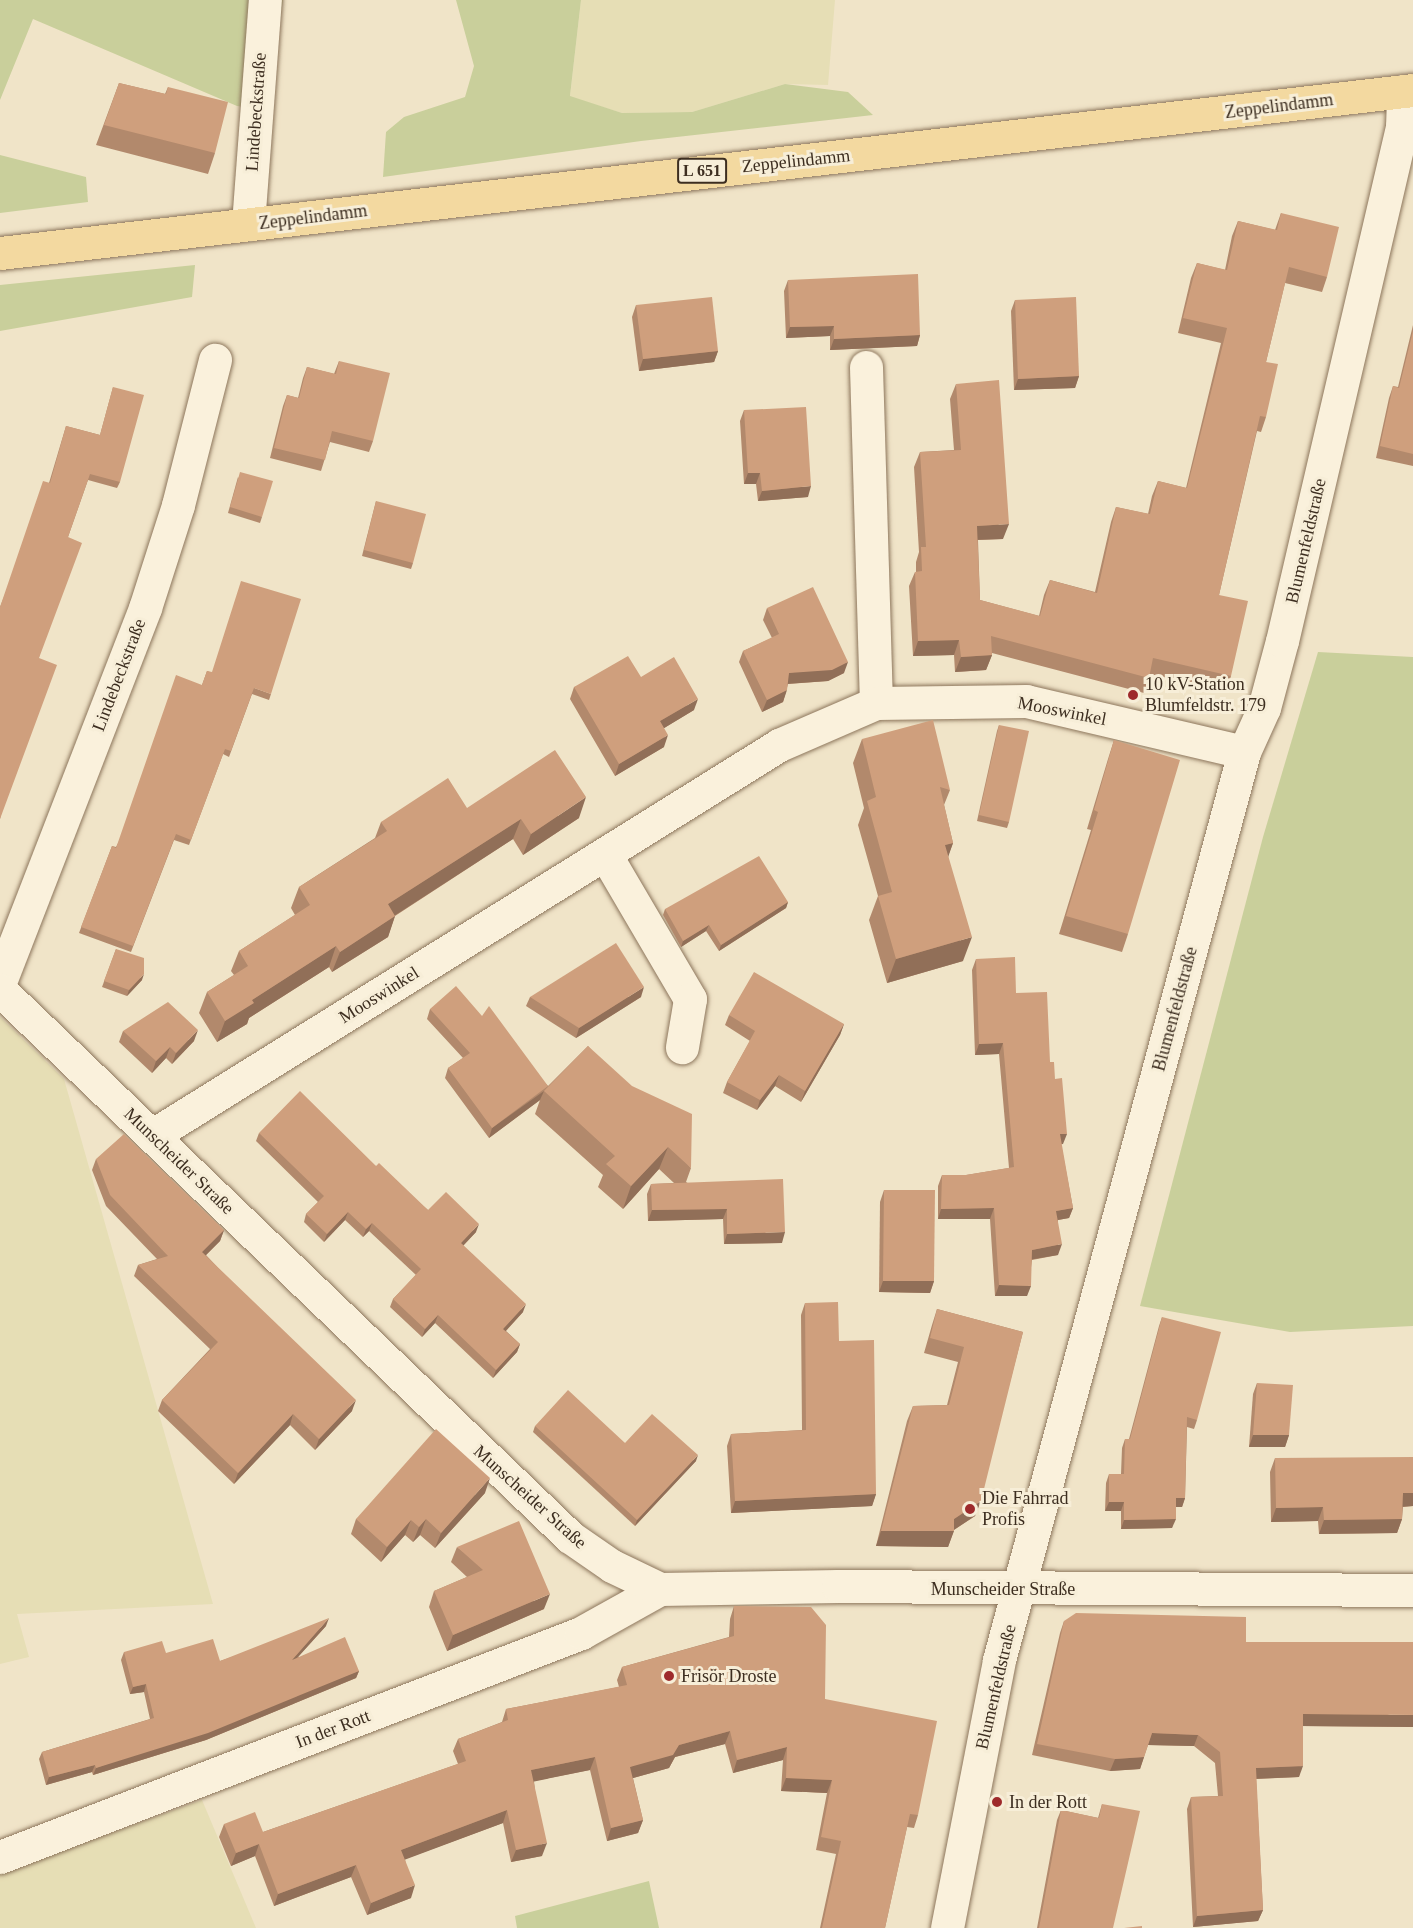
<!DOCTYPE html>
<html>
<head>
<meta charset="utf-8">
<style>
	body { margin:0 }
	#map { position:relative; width:1413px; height:1928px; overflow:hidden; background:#f0e4c8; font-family:Georgia,serif }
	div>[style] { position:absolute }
	.farmland>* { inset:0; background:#e6deb5 }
	.green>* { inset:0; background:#c9cf9b }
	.roads { filter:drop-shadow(0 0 2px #8d765c) drop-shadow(0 0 2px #8d765c) }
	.minor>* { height:33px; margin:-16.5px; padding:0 16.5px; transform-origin:16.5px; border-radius:16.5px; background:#faf1dc }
	.tertiary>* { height:33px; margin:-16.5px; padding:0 16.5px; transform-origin:16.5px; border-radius:16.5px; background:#faf1dc }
	.primary>* { height:33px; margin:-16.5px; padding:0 16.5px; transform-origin:16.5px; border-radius:16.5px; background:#f3d9a0 }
	.wall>* { inset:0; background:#b2896c }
	.shaded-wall>* { inset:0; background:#916f58 }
	.building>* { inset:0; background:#cf9f7d }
	.dots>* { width:16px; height:16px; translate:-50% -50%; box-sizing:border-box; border:3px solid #f7eed8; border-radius:50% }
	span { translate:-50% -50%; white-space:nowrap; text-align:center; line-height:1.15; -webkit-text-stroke:6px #f7eed8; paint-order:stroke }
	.shield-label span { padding:2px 4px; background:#f7eed8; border:2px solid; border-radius:4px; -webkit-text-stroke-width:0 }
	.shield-label { font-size:16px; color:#3d2e20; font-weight:700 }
	.street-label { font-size:18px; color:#3d2e20 }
	.poi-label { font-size:18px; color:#3d2e20 }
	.left { translate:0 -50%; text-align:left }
</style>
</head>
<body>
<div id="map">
	<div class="farmland">
		<i style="clip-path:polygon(581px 0,835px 0,828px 85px,785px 84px,692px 112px,622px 113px,570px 97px)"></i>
		<i style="clip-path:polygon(0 1017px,64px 1079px,213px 1604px,17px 1614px,29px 1657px,0 1664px)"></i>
		<i style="clip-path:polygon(202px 1800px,256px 1928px,0 1928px,0 1873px)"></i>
	</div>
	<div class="green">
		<i style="clip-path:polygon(0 0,283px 0,268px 110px,237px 106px,33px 19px,0 100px)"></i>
		<i style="clip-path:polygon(456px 0,581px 0,570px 96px,622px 113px,692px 112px,785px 84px,848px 92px,873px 115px,641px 141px,383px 177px,386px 132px,404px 117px,465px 97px,474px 66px)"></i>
		<i style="clip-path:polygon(0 155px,86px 177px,88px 202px,0 213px)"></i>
		<i style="clip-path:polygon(195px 265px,192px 297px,0 331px,0 285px)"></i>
		<i style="clip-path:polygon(1318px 652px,1413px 657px,1413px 1326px,1290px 1332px,1140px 1306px,1263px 837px)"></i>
		<i style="clip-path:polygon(649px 1881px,659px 1928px,517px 1928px,515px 1916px)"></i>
	</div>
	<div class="roads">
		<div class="minor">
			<i style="left:248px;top:224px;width:225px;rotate:-85.7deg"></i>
			<i style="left:866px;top:367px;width:336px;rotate:88.3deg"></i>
			<i style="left:605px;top:854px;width:168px;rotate:59.6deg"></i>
			<i style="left:690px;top:999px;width:49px;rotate:99.5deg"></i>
			<i style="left:0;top:982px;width:401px;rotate:-68.8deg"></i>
			<i style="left:145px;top:608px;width:108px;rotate:-72.2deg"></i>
			<i style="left:178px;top:505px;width:150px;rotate:-75.7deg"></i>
			<i style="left:153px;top:1135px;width:738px;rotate:-31.92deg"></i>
			<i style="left:779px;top:745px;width:106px;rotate:-23.4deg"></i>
			<i style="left:876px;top:703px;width:150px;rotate:-0.8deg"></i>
			<i style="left:1026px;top:701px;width:224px;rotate:13.2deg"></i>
			<i style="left:0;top:1857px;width:623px;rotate:-21.08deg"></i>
			<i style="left:581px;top:1633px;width:90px;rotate:-29.1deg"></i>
			<i style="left:947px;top:1928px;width:273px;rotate:-79deg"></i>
			<i style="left:999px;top:1660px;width:940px;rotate:-74.9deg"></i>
			<i style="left:1244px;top:752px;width:48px;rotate:-65.6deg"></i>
			<i style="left:1264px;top:708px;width:69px;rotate:-75deg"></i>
			<i style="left:1282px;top:641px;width:528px;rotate:-76.86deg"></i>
			<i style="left:1402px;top:127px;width:36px;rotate:-88deg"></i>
		</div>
		<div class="tertiary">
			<i style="left:0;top:990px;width:790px;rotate:43.82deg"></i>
			<i style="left:570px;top:1537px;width:51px;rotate:34.6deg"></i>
			<i style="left:612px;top:1566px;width:53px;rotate:25.6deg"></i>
			<i style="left:660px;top:1589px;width:178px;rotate:-1deg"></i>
			<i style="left:838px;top:1586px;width:575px;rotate:0.4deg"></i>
		</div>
		<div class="primary">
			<i style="left:0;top:253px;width:1422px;rotate:-6.58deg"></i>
		</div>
	</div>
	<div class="wall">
		<i style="clip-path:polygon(119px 83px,165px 94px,168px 87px,215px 153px,208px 174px,96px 145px)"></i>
		<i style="clip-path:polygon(1281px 213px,1327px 277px,1322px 292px,1285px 283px,1266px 362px,1266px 417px,1261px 432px,1257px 431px,1219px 595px,1231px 676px,1226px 691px,1150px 674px,1144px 693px,992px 653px,992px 655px,986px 670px,955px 672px,954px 655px,913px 656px,909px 586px,915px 572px,916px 572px,916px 562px,919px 552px,914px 467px,920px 452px,954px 450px,950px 399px,956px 384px,1003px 539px,978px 540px,980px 600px,1039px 616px,1044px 595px,1050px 580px,1095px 592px,1111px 522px,1116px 507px,1148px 514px,1152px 496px,1158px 481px,1186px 488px,1221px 343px,1178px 333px,1191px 278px,1197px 263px,1225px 270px,1232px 236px,1238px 221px,1275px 230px)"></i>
		<i style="clip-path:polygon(788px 280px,920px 335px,917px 346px,830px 350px,830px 336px,786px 338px,784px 291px)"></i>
		<i style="clip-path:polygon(1015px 300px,1079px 376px,1075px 388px,1014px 390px,1011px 311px)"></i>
		<i style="clip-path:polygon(636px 305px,718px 351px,714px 362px,639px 371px,632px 317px)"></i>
		<i style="clip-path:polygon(1413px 325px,1413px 466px,1376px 458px,1389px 398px,1393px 386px,1398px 387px)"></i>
		<i style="clip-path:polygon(339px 361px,373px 441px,369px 452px,330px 442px,321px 471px,270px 458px,283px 406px,287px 395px,298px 398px,303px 378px,307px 367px,334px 374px)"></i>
		<i style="clip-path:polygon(113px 387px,120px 482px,117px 488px,88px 480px,68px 537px,0 819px,0 607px,49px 483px,66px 426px,100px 435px)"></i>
		<i style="clip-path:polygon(744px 410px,808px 497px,758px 501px,756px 484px,744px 484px,740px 421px)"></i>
		<i style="clip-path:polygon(238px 477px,262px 517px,260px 523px,228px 513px)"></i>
		<i style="clip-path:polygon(376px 501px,413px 563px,411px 569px,362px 556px)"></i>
		<i style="clip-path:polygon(767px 608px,844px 673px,828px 681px,788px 684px,783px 702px,762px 712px,739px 662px,743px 651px,772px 638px,763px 620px)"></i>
		<i style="clip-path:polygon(207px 671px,271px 694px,269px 700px,252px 694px,229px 757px,223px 754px,189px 845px,174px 840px,131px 952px,79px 933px,112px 846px,116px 847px,202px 685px)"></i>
		<i style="clip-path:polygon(641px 677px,694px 710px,664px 728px,664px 747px,615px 776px,570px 699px,574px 687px)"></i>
		<i style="clip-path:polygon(999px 725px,1009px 822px,1007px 828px,977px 821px,997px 731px)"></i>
		<i style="clip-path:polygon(862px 739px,950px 790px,944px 805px,953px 843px,948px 856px,963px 961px,887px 983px,869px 920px,878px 896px,858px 825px,864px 808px,853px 763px)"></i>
		<i style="clip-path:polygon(1114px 740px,1128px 934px,1122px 952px,1059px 934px,1091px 830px,1087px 829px,1108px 759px)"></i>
		<i style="clip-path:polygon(467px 808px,579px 818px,523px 855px,513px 839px,395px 916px,388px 937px,332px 972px,329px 967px,249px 1018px,247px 1024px,217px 1042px,199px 1013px,207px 992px,234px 975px,231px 971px,239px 951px,295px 915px,291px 908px,299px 887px,375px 838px,381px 822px)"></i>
		<i style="clip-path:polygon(788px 902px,786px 908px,719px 951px,706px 931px,681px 947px,663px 915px,665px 909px)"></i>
		<i style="clip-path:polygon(116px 949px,142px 980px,127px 996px,102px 987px)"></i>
		<i style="clip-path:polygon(976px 959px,1016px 993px,1050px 1062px,1063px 1144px,1061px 1144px,1073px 1208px,1069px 1218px,1058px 1220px,1058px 1255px,1032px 1260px,1027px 1296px,995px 1296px,990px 1219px,938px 1219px,938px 1186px,942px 1175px,966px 1175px,1009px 1168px,999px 1054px,975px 1055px,972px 970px)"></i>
		<i style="clip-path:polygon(530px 997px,641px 997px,576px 1038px,526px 1006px)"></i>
		<i style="clip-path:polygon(430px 1009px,482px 1016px,548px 1086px,588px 1046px,691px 1168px,686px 1182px,782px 1243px,724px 1244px,723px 1219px,648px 1221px,647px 1194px,651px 1184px,674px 1183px,659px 1169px,623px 1209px,598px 1187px,603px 1175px,535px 1114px,540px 1100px,489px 1138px,445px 1078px,448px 1068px,463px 1058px,427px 1019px)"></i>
		<i style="clip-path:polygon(729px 1015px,844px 1024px,840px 1035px,801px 1102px,775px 1086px,757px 1110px,723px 1093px,727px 1082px,750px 1041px,725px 1025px)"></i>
		<i style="clip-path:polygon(123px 1031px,194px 1041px,172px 1064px,166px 1058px,152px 1073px,119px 1042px)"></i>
		<i style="clip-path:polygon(259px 1133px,376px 1166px,428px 1210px,476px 1232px,463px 1246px,523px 1312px,506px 1331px,520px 1344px,517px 1352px,493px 1378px,435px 1323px,422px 1337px,390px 1307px,393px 1299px,416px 1275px,369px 1231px,363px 1237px,345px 1220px,324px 1242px,304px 1222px,306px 1214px,318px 1202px,256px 1141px)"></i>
		<i style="clip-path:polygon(96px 1159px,224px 1230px,220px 1241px,206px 1255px,352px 1411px,315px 1450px,290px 1425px,234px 1484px,158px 1411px,162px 1400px,210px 1349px,134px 1276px,138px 1265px,157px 1259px,106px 1206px,92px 1170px)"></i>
		<i style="clip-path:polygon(884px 1190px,934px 1281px,930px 1293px,879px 1292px,880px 1202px)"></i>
		<i style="clip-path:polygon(805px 1303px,839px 1341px,876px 1494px,872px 1506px,731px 1513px,727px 1446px,731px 1434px,802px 1430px,801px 1315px)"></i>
		<i style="clip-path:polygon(937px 1309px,1023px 1332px,975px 1516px,954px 1530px,948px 1547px,876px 1546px,907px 1421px,913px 1406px,947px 1405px,958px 1362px,924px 1353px,932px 1325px)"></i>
		<i style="clip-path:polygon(1162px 1317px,1197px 1420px,1194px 1429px,1187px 1427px,1185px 1498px,1182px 1507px,1176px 1507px,1172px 1528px,1121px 1529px,1121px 1511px,1105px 1511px,1106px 1483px,1109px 1474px,1121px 1474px,1122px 1448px,1125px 1439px,1129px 1439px,1159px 1326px)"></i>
		<i style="clip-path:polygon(1257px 1383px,1289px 1435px,1285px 1447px,1249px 1447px,1253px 1394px)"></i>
		<i style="clip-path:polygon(535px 1426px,625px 1443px,696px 1461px,635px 1526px,533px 1432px)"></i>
		<i style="clip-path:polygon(1275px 1458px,1413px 1506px,1403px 1507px,1402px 1519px,1397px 1533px,1319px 1534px,1318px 1521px,1271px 1522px,1270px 1472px)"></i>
		<i style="clip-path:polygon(485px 1493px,435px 1548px,420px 1535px,413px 1542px,405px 1535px,381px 1562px,351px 1534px,356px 1519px)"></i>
		<i style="clip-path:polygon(457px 1547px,544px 1609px,447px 1651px,429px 1607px,434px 1591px,467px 1577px,451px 1562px)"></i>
		<i style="clip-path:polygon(734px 1606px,825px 1699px,918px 1815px,914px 1828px,907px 1827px,885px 1928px,820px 1928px,836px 1854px,816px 1850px,827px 1793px,781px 1791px,783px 1760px,733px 1773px,725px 1744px,675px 1757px,669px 1768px,633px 1778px,643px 1820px,638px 1833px,607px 1841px,590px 1770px,534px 1781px,542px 1856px,511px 1862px,503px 1823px,405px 1859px,411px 1898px,367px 1915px,351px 1877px,274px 1906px,255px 1856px,231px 1866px,219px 1837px,224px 1824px,263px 1832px,458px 1764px,453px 1751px,458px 1739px,502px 1722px,506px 1709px,619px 1687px,617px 1680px,622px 1667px,729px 1637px,730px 1619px)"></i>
		<i style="clip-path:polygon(1064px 1621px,1246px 1642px,1413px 1727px,1303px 1726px,1299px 1777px,1256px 1779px,1263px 1910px,1258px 1921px,1193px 1927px,1187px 1809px,1191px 1797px,1218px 1796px,1215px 1763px,1194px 1746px,1148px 1745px,1140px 1769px,1110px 1771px,1032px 1755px,1060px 1633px)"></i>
		<i style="clip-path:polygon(326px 1626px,298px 1657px,359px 1671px,356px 1678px,206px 1740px,93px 1775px,92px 1772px,46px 1785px,39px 1759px,42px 1752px,150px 1719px,144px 1692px,130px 1694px,121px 1660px,124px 1652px,166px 1653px,220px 1661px)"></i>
		<i style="clip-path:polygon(1102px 1804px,1113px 1928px,1037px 1928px,1057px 1820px,1061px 1810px,1098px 1818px)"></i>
	</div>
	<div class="shaded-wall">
		<i style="clip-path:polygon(834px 326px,830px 336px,786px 338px,790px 327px)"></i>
		<i style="clip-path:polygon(920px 335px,917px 346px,830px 350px,834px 339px)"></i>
		<i style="clip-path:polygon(718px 351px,714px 362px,639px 371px,643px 359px)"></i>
		<i style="clip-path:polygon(1079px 376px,1075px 388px,1014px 390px,1018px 379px)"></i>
		<i style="clip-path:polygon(748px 473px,760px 473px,756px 484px,744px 484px)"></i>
		<i style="clip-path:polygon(811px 486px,808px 497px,758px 501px,762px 491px)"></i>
		<i style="clip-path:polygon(1009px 524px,1003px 539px,972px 540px,977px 526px)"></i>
		<i style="clip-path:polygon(959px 640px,954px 655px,913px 656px,918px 641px)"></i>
		<i style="clip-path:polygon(992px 655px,986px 670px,955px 672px,961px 657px)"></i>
		<i style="clip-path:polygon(848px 662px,844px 673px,828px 681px,785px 684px,789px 673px)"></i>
		<i style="clip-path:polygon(787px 690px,783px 702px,762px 712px,767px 700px)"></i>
		<i style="clip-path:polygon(698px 699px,694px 710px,656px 733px,660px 721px)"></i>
		<i style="clip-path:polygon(668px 735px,664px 747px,615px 776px,619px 764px)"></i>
		<i style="clip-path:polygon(586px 797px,579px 818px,523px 855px,531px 834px)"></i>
		<i style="clip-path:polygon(521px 819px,513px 839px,380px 925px,388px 904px)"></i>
		<i style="clip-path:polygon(953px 843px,945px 866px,945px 845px)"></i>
		<i style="clip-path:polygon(788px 902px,786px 908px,719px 951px,721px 945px)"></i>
		<i style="clip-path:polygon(395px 916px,388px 937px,332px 972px,340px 952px)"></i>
		<i style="clip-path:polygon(709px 925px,706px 931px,681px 947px,683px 941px)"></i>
		<i style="clip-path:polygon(972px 937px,963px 961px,887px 983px,896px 959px)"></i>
		<i style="clip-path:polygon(336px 946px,329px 967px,249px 1018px,247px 1024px,217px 1042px,225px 1021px,252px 1000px)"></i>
		<i style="clip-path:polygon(144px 974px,142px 980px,127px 996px,129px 990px)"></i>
		<i style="clip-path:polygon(644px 987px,641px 997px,576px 1038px,579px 1028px)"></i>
		<i style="clip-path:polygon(844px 1024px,840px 1035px,801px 1102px,805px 1091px)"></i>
		<i style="clip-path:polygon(198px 1030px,194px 1041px,172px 1064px,176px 1053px)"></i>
		<i style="clip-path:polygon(1003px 1043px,999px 1054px,975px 1055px,979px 1044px)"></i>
		<i style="clip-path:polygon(170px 1047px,166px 1058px,152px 1073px,156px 1061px)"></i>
		<i style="clip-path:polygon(779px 1075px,775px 1086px,757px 1110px,760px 1100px)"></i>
		<i style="clip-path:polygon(544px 1091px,540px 1100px,489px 1138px,492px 1128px)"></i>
		<i style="clip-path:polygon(1060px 1134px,1067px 1134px,1063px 1144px,1056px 1145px)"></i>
		<i style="clip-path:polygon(668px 1147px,659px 1169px,623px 1209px,631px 1186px)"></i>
		<i style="clip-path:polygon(994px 1208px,990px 1219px,938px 1219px,941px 1209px)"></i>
		<i style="clip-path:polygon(1073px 1208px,1069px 1218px,1052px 1221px,1056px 1211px)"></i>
		<i style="clip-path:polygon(727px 1209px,723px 1219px,648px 1221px,652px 1210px)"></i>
		<i style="clip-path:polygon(348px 1212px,345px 1220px,324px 1242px,327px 1234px)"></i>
		<i style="clip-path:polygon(372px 1223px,369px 1231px,363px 1237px,366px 1229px)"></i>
		<i style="clip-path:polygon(479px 1224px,476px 1232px,458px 1251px,461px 1243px)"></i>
		<i style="clip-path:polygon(224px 1230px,220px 1241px,198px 1263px,202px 1252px)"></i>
		<i style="clip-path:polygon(785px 1232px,782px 1243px,724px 1244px,727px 1234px)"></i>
		<i style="clip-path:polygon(1062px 1244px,1058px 1255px,1028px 1260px,1032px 1250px)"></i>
		<i style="clip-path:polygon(883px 1281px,934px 1281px,930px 1293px,879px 1292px)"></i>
		<i style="clip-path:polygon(999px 1285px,1031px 1286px,1027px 1296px,995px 1296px)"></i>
		<i style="clip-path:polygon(526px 1304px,523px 1312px,500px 1337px,503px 1329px)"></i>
		<i style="clip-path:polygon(438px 1315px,435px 1323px,422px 1337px,425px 1329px)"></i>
		<i style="clip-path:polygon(520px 1344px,517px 1352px,493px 1378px,496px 1370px)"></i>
		<i style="clip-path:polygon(356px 1400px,352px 1411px,315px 1450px,319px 1439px)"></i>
		<i style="clip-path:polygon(293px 1414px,290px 1425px,234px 1484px,238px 1473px)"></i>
		<i style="clip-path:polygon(1253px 1435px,1289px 1435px,1285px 1447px,1249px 1447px)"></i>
		<i style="clip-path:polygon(698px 1455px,696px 1461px,635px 1526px,637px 1520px)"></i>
		<i style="clip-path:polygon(490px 1478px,485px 1493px,435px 1548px,441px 1533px)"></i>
		<i style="clip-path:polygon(1403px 1493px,1413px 1493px,1413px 1506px,1398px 1507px)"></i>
		<i style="clip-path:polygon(876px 1494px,872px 1506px,731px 1513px,735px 1501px)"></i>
		<i style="clip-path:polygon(1176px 1498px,1185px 1498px,1182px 1507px,1172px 1507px)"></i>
		<i style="clip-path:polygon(981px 1501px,975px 1516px,952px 1531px,954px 1531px,948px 1547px,876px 1546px,881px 1531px,954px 1519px)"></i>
		<i style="clip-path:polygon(1109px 1502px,1124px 1502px,1121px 1511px,1105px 1511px)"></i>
		<i style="clip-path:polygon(1323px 1507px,1318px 1521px,1271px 1522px,1276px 1508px)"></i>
		<i style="clip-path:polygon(426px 1519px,420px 1535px,413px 1542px,419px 1527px)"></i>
		<i style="clip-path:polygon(1176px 1519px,1172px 1528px,1121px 1529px,1124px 1520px)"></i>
		<i style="clip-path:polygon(1402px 1519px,1397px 1533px,1319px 1534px,1324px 1520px)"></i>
		<i style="clip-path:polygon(411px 1520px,405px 1535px,381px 1562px,387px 1547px)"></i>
		<i style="clip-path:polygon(550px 1594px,544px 1609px,447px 1651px,453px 1635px)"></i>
		<i style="clip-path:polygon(329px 1618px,326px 1626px,289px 1667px,292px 1660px)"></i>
		<i style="clip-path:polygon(359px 1671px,356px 1678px,206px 1740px,93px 1775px,96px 1768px)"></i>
		<i style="clip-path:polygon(146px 1684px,144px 1692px,130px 1694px,133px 1687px)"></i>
		<i style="clip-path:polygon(1303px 1714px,1413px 1715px,1413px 1727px,1298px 1726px)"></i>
		<i style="clip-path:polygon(730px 1731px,725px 1744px,675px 1757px,669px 1768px,626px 1780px,630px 1767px,679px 1745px)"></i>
		<i style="clip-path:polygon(1152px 1733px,1198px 1735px,1194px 1746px,1148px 1745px)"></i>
		<i style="clip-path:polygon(787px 1747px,783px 1760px,733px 1773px,737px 1760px)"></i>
		<i style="clip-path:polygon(595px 1757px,590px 1770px,527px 1783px,531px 1770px)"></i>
		<i style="clip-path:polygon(1144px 1757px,1140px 1769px,1110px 1771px,1115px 1759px)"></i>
		<i style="clip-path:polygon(95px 1765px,92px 1772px,46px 1785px,49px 1777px)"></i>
		<i style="clip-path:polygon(1303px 1766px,1299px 1777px,1251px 1779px,1256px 1768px)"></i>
		<i style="clip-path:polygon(786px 1778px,832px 1780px,827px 1793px,781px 1791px)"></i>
		<i style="clip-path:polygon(507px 1810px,503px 1823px,396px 1863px,401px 1850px)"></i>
		<i style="clip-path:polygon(643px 1820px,638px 1833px,607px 1841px,611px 1828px)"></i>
		<i style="clip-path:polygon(547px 1843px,542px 1856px,511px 1862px,516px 1850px)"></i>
		<i style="clip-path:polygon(259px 1844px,255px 1856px,231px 1866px,236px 1853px)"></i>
		<i style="clip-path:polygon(356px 1865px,351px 1877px,274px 1906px,278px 1894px)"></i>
		<i style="clip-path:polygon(415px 1885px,411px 1898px,367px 1915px,371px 1903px)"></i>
		<i style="clip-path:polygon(1263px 1910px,1258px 1921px,1193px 1927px,1197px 1916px)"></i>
	</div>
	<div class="building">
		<i style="clip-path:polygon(119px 83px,166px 94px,168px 87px,228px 102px,215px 153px,104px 125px)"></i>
		<i style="clip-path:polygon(1281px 213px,1339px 227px,1327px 277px,1289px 267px,1266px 362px,1278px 364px,1266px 417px,1260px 416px,1219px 595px,1248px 601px,1231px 676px,1153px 658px,1149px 678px,991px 636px,992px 655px,961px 657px,959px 640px,918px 641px,915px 572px,922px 571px,921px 547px,926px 547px,920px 452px,961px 450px,956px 384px,999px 380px,1009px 524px,977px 526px,980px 600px,1040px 616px,1050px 580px,1097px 593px,1116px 507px,1150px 514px,1158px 481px,1187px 488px,1227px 328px,1183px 318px,1197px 263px,1227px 270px,1238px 221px,1277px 230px)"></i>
		<i style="clip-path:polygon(918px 274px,920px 335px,834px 339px,834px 326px,790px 327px,788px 280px)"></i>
		<i style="clip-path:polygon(712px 297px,718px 351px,643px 359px,636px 305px)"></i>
		<i style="clip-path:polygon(1076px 297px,1079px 376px,1018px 379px,1015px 300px)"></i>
		<i style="clip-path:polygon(1413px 331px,1413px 454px,1380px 446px,1393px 386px,1399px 388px)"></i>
		<i style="clip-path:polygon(339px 361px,390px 373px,373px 441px,332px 431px,325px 460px,274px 448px,287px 395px,299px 398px,307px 367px,336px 374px)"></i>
		<i style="clip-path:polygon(113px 387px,144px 395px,120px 482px,90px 474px,68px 537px,82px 543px,39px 658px,57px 665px,0 819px,0 607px,43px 481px,50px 483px,66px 426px,100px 435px)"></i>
		<i style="clip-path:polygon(806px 407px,811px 486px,762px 491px,760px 473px,748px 473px,744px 410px)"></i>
		<i style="clip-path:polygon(240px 472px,273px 481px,262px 517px,230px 507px)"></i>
		<i style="clip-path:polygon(376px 501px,426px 514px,413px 563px,364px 550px)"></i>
		<i style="clip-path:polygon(241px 581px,301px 599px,271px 694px,254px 688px,231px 751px,225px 749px,191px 840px,176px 834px,133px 946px,81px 927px,112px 846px,116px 848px,176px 675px,202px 685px,207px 671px,212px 672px)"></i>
		<i style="clip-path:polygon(813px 587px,848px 662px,832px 670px,789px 673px,787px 690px,767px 700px,743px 651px,779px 634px,767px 608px)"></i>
		<i style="clip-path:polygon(628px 656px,641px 677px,674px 657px,698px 699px,660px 721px,668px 735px,619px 764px,574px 687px)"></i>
		<i style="clip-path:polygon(933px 720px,950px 790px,940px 787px,953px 843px,945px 845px,972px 937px,896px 959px,878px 896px,892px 892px,867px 801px,876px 797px,862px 739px)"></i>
		<i style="clip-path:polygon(999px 725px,1029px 731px,1009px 822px,979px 815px)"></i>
		<i style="clip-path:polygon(1114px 740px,1180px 760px,1128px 934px,1066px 916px,1098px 812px,1094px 810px)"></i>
		<i style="clip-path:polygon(555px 750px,586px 797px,531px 834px,521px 819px,388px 904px,395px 916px,340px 952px,336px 946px,252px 1000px,254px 1003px,225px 1021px,207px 992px,248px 966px,239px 951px,310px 905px,299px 887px,387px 831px,381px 822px,448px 778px,467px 808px)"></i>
		<i style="clip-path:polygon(759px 856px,788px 902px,721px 945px,709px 925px,683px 941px,665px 909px)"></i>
		<i style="clip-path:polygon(616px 943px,644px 987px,579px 1028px,530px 997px)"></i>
		<i style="clip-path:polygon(116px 949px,144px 958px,144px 974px,129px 990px,104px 981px)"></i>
		<i style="clip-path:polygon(1015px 957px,1016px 993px,1047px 992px,1050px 1062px,1054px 1062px,1055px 1079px,1062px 1078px,1067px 1134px,1060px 1134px,1073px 1208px,1056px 1211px,1062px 1244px,1032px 1250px,1031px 1286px,999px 1285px,994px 1208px,941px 1209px,942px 1175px,966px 1175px,1014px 1167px,1003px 1043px,979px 1044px,976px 959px)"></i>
		<i style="clip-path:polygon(754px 972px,844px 1024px,805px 1091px,779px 1075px,760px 1100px,727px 1082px,755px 1031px,729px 1015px)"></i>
		<i style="clip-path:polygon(456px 986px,482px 1016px,489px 1006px,548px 1086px,492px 1128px,448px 1068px,470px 1053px,430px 1009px)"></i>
		<i style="clip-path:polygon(168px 1002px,198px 1030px,176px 1053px,170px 1047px,156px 1061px,123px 1031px)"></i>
		<i style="clip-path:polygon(588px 1046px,632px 1086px,692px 1114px,691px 1168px,668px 1147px,631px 1186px,606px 1164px,615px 1156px,544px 1091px)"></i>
		<i style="clip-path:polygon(300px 1091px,376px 1166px,379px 1163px,428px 1210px,446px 1192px,479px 1224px,461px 1243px,526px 1304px,503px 1329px,520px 1344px,496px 1370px,438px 1315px,425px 1329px,393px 1299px,421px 1269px,372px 1223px,366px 1229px,348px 1212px,327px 1234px,306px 1214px,324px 1196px,259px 1133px)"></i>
		<i style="clip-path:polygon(124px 1134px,224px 1230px,202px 1252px,356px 1400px,319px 1439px,293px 1414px,238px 1473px,162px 1400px,218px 1342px,138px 1265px,168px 1256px,110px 1195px,96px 1159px)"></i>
		<i style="clip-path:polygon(783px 1179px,785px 1232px,727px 1234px,727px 1209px,652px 1210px,651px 1184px)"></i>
		<i style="clip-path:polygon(884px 1190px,935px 1190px,934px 1281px,883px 1281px)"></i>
		<i style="clip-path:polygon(838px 1302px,839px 1341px,874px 1340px,876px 1494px,735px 1501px,731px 1434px,806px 1430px,805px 1303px)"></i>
		<i style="clip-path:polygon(937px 1309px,1023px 1332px,981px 1501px,954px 1519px,954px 1531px,881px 1531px,913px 1406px,949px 1405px,964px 1347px,930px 1338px)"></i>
		<i style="clip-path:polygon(1162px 1317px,1221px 1332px,1197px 1420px,1187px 1417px,1185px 1498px,1176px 1498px,1176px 1519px,1124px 1520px,1124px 1502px,1109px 1502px,1109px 1474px,1124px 1474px,1125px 1439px,1130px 1439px)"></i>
		<i style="clip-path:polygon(1257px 1383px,1293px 1385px,1289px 1435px,1253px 1435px)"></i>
		<i style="clip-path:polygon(568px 1390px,625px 1443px,652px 1414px,698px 1455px,637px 1520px,535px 1426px)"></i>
		<i style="clip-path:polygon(436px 1429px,490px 1478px,441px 1533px,426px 1519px,419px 1527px,411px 1520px,387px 1547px,356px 1519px)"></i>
		<i style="clip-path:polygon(1413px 1457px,1413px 1493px,1403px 1493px,1402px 1519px,1324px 1520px,1323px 1507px,1276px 1508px,1275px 1458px)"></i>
		<i style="clip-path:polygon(519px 1521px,550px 1594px,453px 1635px,434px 1591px,483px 1570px,457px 1547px)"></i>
		<i style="clip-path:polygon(734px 1606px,811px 1607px,826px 1625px,825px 1699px,937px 1721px,918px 1815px,910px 1814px,885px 1928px,822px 1928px,841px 1841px,821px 1837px,832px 1780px,786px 1778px,787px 1747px,737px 1760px,730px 1731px,679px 1745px,673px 1755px,630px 1767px,643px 1820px,611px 1828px,595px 1757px,531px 1770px,547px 1843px,516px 1850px,507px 1810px,401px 1850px,415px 1885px,371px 1903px,356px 1865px,278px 1894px,259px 1844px,236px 1853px,224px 1824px,255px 1812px,263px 1832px,466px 1761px,458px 1739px,508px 1720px,506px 1709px,627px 1685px,622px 1667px,734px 1636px)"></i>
		<i style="clip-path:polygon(1076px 1613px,1246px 1617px,1246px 1642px,1413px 1642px,1413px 1715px,1303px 1714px,1303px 1766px,1256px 1768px,1263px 1910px,1197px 1916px,1191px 1797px,1223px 1796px,1220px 1752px,1198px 1735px,1152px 1733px,1144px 1757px,1115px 1759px,1037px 1744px,1064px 1621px)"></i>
		<i style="clip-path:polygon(329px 1618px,292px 1660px,345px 1637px,359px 1671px,208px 1733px,96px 1768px,95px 1765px,49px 1777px,42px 1752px,154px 1718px,146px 1684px,133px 1687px,124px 1652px,162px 1641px,166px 1653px,213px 1639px,220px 1661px)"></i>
		<i style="clip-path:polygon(1102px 1804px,1140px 1811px,1113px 1928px,1039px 1928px,1061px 1810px,1099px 1818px)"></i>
		<i style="clip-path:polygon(1142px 1926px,1142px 1928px,1124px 1928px)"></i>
	</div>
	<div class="dots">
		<i style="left:1133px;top:695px;background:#9e2a2b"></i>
		<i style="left:970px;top:1509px;background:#9e2a2b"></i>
		<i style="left:669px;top:1676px;background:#9e2a2b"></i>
		<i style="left:997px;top:1802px;background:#9e2a2b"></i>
	</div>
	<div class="shield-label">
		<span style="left:702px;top:171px">L 651</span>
	</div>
	<div class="street-label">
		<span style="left:1279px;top:106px;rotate:-7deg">Zeppelindamm</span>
		<span style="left:256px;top:112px;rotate:-86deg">Lindebeckstraße</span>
		<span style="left:796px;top:161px;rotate:-6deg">Zeppelindamm</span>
		<span style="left:313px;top:217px;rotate:-7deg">Zeppelindamm</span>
		<span style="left:1306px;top:541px;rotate:-77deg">Blumenfeldstraße</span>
		<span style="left:119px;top:675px;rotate:-69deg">Lindebeckstraße</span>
		<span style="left:1062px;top:711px;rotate:11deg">Mooswinkel</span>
		<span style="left:379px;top:995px;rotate:-32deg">Mooswinkel</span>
		<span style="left:1175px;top:1009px;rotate:-75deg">Blumenfeldstraße</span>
		<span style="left:179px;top:1161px;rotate:44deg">Munscheider Straße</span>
		<span style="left:530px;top:1497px;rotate:42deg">Munscheider Straße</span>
		<span style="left:1003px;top:1589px">Munscheider Straße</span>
		<span style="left:996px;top:1687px;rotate:-77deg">Blumenfeldstraße</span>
		<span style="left:333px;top:1729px;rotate:-21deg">In der Rott</span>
	</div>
	<div class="poi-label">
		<span class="left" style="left:1145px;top:695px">10 kV-Station<br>Blumfeldstr. 179</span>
		<span class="left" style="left:982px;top:1509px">Die Fahrrad<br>Profis</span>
		<span class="left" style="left:681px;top:1676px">Frisör Droste</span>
		<span class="left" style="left:1009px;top:1802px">In der Rott</span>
	</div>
</div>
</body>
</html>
